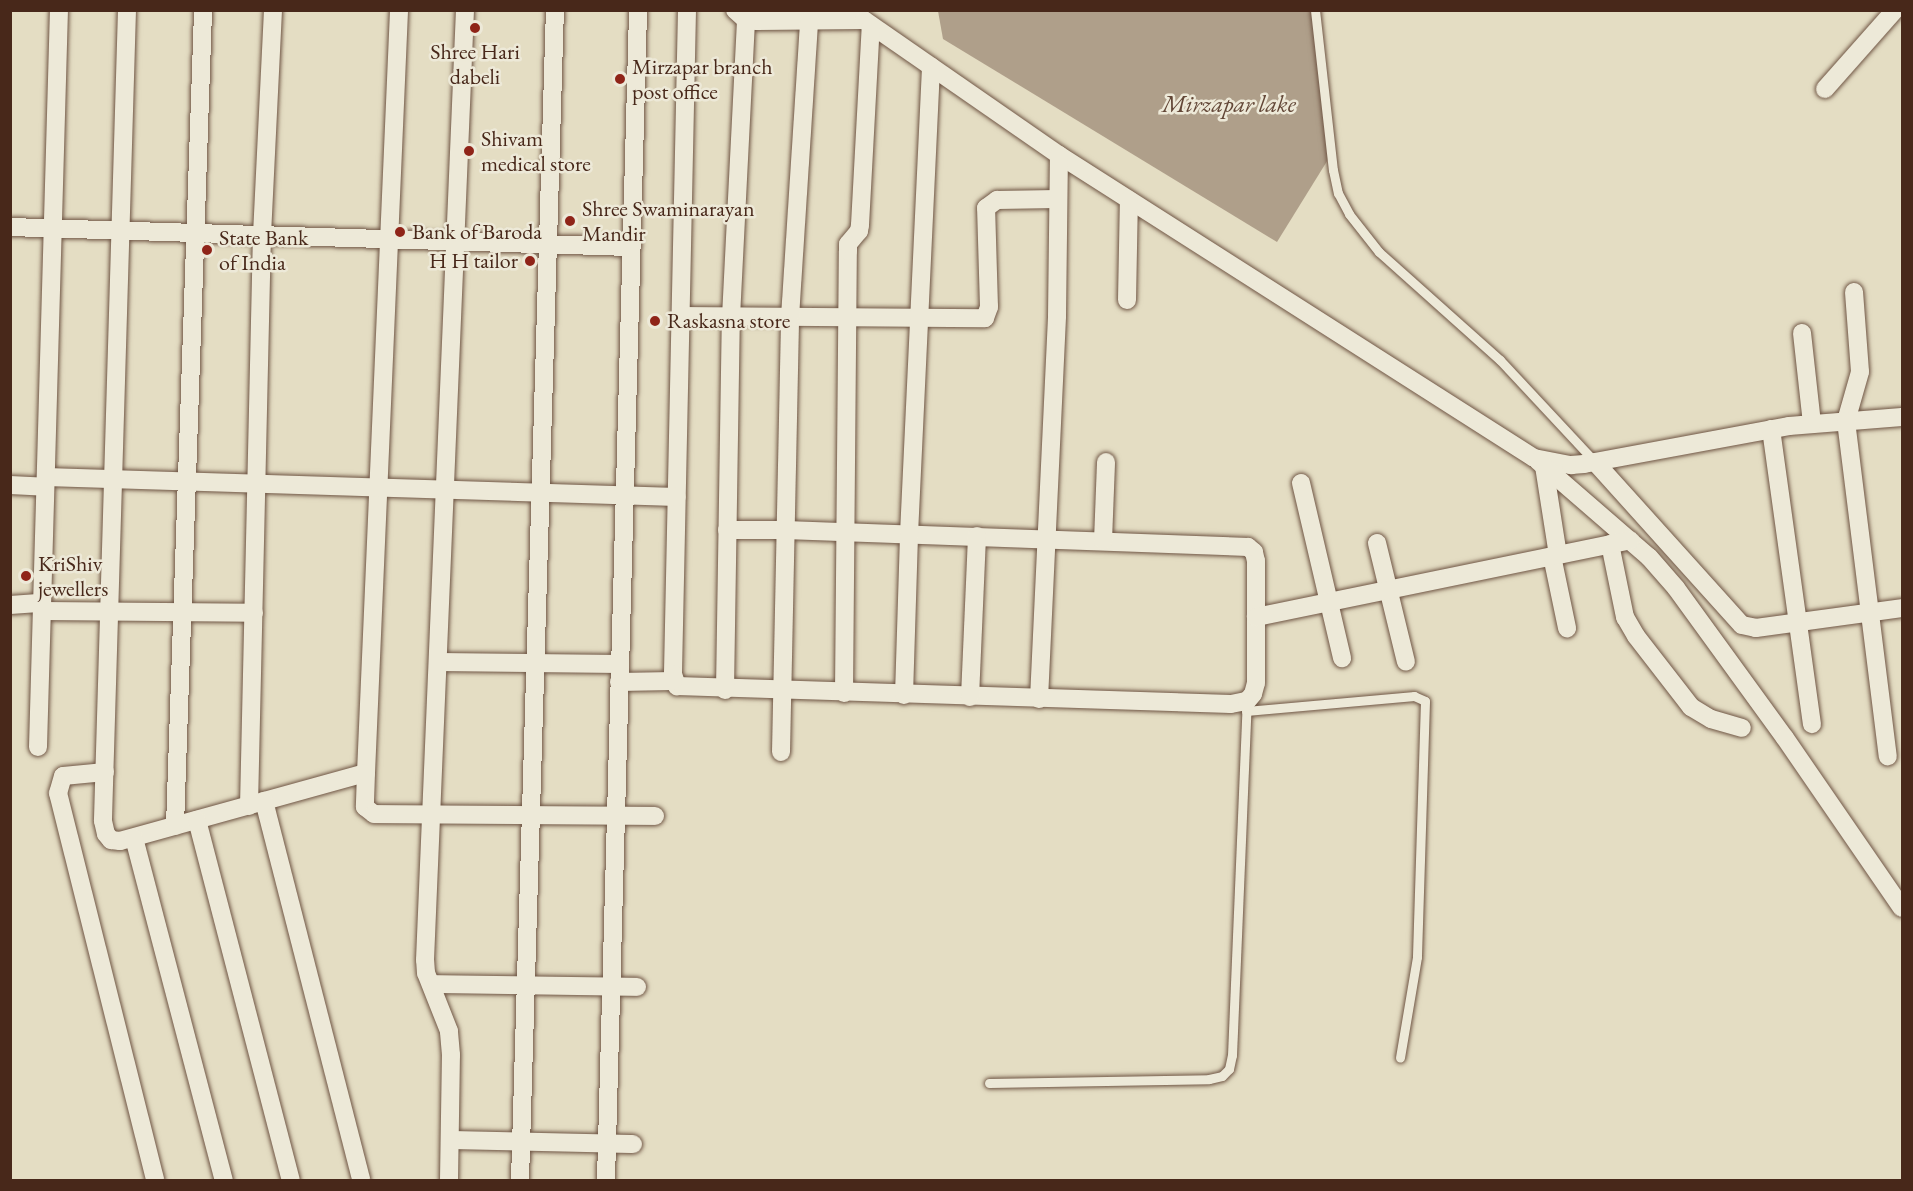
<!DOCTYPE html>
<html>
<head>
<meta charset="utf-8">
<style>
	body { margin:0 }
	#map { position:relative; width:1913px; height:1191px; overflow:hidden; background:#e4ddc3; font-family:"EB Garamond",serif }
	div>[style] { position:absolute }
	.water>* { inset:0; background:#af9f8a }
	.roads { filter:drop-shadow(0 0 2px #6f5544) drop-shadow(0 0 2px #6f5544) }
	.service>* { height:9px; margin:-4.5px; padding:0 4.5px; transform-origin:4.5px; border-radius:4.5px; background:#ede9d8 }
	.minor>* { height:18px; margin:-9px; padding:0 9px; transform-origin:9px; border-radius:9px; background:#ede9d8 }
	.dots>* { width:16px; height:16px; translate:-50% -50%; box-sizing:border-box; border:3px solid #ede9d8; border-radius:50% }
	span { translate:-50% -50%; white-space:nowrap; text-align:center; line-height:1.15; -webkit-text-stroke:5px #ede9d8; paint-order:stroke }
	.poi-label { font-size:22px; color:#48281a }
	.left { translate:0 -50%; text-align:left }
	.right { translate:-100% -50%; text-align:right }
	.water-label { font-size:24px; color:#624636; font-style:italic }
	.frame { position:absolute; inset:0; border:12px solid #48281a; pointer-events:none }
</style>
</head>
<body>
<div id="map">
	<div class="water">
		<i style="clip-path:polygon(938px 11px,1311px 11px,1329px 158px,1277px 242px,943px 39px)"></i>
	</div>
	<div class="roads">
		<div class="service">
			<i style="left:1315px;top:10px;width:161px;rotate:83.6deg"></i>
			<i style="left:1333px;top:170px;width:24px;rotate:78deg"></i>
			<i style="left:1338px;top:193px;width:24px;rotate:62deg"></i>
			<i style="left:1349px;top:214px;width:48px;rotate:51.7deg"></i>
			<i style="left:1379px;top:252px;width:162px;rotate:41.8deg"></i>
			<i style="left:1500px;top:360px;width:139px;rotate:47deg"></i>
			<i style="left:1246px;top:711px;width:169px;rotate:-5.1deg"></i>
			<i style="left:1414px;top:696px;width:12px;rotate:24deg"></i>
			<i style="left:1425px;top:701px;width:256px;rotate:91.8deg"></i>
			<i style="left:1417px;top:957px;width:102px;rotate:99.6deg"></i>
			<i style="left:989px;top:1083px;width:220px;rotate:-1deg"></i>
			<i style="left:1209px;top:1079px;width:13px;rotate:-13deg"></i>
			<i style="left:1222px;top:1076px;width:10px;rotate:-45deg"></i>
			<i style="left:1229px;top:1069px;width:14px;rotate:-78deg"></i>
			<i style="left:1232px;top:1055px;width:354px;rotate:-87.6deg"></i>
		</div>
		<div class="minor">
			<i style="left:127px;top:10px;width:811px;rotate:91.7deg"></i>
			<i style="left:103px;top:821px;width:13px;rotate:77deg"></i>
			<i style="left:106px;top:834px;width:8px;rotate:50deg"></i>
			<i style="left:111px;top:840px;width:9px;rotate:6deg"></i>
			<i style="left:120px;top:841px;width:255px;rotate:-15.5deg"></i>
			<i style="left:366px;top:773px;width:764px;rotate:-87.52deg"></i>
			<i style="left:687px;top:10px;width:664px;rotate:91.21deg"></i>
			<i style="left:673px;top:674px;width:13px;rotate:72deg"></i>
			<i style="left:677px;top:686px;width:554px;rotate:1.86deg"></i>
			<i style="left:1231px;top:704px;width:16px;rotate:-11deg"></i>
			<i style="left:1247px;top:701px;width:9px;rotate:-49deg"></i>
			<i style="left:1253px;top:694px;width:11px;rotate:-75deg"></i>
			<i style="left:1256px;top:683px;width:122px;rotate:-90deg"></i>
			<i style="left:1256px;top:561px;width:9px;rotate:-103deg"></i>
			<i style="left:1254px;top:552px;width:8px;rotate:-140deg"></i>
			<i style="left:1248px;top:547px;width:463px;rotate:-177.9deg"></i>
			<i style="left:785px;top:530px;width:58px;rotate:180deg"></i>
			<i style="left:735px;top:10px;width:15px;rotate:42deg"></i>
			<i style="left:746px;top:20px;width:11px;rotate:5deg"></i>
			<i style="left:757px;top:21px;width:107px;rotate:-0.5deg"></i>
			<i style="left:864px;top:20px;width:237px;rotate:34.7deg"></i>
			<i style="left:1059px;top:155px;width:563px;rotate:32.53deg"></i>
			<i style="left:1534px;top:458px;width:38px;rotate:11deg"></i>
			<i style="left:1571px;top:465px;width:13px;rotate:-4deg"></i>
			<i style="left:1584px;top:464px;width:208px;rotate:-10.5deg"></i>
			<i style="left:1789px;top:426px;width:113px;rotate:-4.6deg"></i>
			<i style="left:1825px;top:89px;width:106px;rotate:-48.5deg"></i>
			<i style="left:10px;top:227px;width:620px;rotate:1.85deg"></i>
			<i style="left:1854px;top:292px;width:80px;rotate:85.7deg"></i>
			<i style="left:1860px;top:372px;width:51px;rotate:105.9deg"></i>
			<i style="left:1846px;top:421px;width:338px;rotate:82.9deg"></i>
			<i style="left:1127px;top:300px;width:100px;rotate:-88.9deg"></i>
			<i style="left:680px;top:316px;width:305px;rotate:0.4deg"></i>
			<i style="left:985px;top:318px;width:12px;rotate:-70deg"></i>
			<i style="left:989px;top:307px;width:99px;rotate:-91.7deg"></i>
			<i style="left:986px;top:208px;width:14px;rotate:-36deg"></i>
			<i style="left:997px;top:200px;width:60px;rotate:-1deg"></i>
			<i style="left:1802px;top:333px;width:91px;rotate:83.7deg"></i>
			<i style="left:1771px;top:429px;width:298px;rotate:82.1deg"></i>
			<i style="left:1538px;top:461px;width:147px;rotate:40.9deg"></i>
			<i style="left:1649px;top:557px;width:41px;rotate:48.9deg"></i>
			<i style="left:1676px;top:588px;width:185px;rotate:54deg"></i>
			<i style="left:1785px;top:738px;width:206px;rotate:55.5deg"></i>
			<i style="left:1595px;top:462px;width:219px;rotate:48deg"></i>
			<i style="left:1742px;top:625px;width:14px;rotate:12deg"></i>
			<i style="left:1756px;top:628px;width:147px;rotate:-7.8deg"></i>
			<i style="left:1544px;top:466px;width:90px;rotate:81.1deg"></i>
			<i style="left:46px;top:477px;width:631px;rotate:1.82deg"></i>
			<i style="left:1301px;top:483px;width:180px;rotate:76.8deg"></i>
			<i style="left:10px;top:485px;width:35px;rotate:3deg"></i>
			<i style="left:1103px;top:541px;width:79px;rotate:-87.8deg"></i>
			<i style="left:1377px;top:543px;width:122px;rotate:76.3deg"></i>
			<i style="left:1610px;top:544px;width:75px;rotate:78.4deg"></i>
			<i style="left:1625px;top:617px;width:22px;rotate:60deg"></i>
			<i style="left:1636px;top:636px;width:90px;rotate:52.2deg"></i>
			<i style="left:1691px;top:707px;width:23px;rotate:31deg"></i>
			<i style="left:1711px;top:719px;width:32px;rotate:16deg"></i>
			<i style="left:1552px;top:556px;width:74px;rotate:78.2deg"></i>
			<i style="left:10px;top:605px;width:32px;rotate:-4deg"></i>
			<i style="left:42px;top:611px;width:212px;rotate:0.5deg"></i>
			<i style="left:1256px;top:617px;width:382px;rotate:-11.6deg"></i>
			<i style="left:438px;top:662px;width:182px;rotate:0.6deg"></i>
			<i style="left:619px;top:682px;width:54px;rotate:-1.1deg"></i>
			<i style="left:725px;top:690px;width:373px;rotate:-89.1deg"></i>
			<i style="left:731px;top:317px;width:297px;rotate:-87.1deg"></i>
			<i style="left:844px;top:693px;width:442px;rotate:-89.5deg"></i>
			<i style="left:848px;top:251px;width:7px;rotate:-90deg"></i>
			<i style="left:848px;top:244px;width:17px;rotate:-50deg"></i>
			<i style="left:859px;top:231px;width:6px;rotate:-81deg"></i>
			<i style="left:860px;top:225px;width:200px;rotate:-86.9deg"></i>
			<i style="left:904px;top:695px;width:161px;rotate:-88.2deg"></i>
			<i style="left:909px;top:534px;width:468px;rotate:-87.3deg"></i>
			<i style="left:970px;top:697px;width:161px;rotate:-87.5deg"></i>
			<i style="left:1039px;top:699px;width:383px;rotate:-87.3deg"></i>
			<i style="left:1057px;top:316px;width:161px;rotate:-89.3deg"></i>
			<i style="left:38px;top:747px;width:737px;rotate:-88.37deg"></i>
			<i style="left:781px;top:752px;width:435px;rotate:-88.8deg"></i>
			<i style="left:790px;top:317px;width:298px;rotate:-86.3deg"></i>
			<i style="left:105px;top:772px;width:42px;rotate:174.6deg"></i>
			<i style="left:63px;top:776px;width:18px;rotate:106deg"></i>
			<i style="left:58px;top:793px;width:399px;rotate:75.9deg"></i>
			<i style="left:366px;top:773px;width:34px;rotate:92deg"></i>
			<i style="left:365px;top:807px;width:11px;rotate:38deg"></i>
			<i style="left:374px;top:814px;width:281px;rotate:0.4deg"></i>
			<i style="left:264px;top:801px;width:391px;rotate:75.6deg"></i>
			<i style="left:249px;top:806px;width:571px;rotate:-88.7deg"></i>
			<i style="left:262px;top:235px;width:225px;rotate:-87.2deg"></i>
			<i style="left:197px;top:820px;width:372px;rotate:75.4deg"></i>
			<i style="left:175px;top:826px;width:816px;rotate:-88.03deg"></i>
			<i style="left:134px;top:838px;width:354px;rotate:75.3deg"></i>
			<i style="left:431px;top:984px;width:206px;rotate:0.8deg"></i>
			<i style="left:450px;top:1140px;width:183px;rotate:1.3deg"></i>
			<i style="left:449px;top:1180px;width:125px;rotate:-89.1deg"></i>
			<i style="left:451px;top:1055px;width:24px;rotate:-95deg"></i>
			<i style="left:449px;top:1031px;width:62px;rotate:-111.6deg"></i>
			<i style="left:426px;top:973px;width:13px;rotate:-94deg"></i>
			<i style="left:425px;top:960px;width:951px;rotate:-87.59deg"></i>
			<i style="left:520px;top:1180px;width:1171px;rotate:-88.29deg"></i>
			<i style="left:606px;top:1180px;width:1170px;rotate:-88.43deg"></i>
		</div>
	</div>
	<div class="dots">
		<i style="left:475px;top:28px;background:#8f2418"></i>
		<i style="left:620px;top:79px;background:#8f2418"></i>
		<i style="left:469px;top:151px;background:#8f2418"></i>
		<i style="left:570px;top:221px;background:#8f2418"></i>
		<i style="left:400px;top:232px;background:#8f2418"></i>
		<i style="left:207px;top:250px;background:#8f2418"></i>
		<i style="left:530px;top:261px;background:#8f2418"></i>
		<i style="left:655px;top:321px;background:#8f2418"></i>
		<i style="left:26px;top:576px;background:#8f2418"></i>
	</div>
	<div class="poi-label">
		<span style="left:475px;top:64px">Shree Hari<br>dabeli</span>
		<span class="left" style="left:632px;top:79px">Mirzapar branch<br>post office</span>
		<span class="left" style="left:481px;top:151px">Shivam<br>medical store</span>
		<span class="left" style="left:582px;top:221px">Shree Swaminarayan<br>Mandir</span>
		<span class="left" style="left:412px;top:232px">Bank of Baroda</span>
		<span class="left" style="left:219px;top:250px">State Bank<br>of India</span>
		<span class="right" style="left:518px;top:261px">H H tailor</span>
		<span class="left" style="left:667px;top:321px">Raskasna store</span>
		<span class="left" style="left:38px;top:576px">KriShiv<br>jewellers</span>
	</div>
	<div class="water-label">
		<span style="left:1229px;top:104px">Mirzapar lake</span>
	</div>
	<div class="frame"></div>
</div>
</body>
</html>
